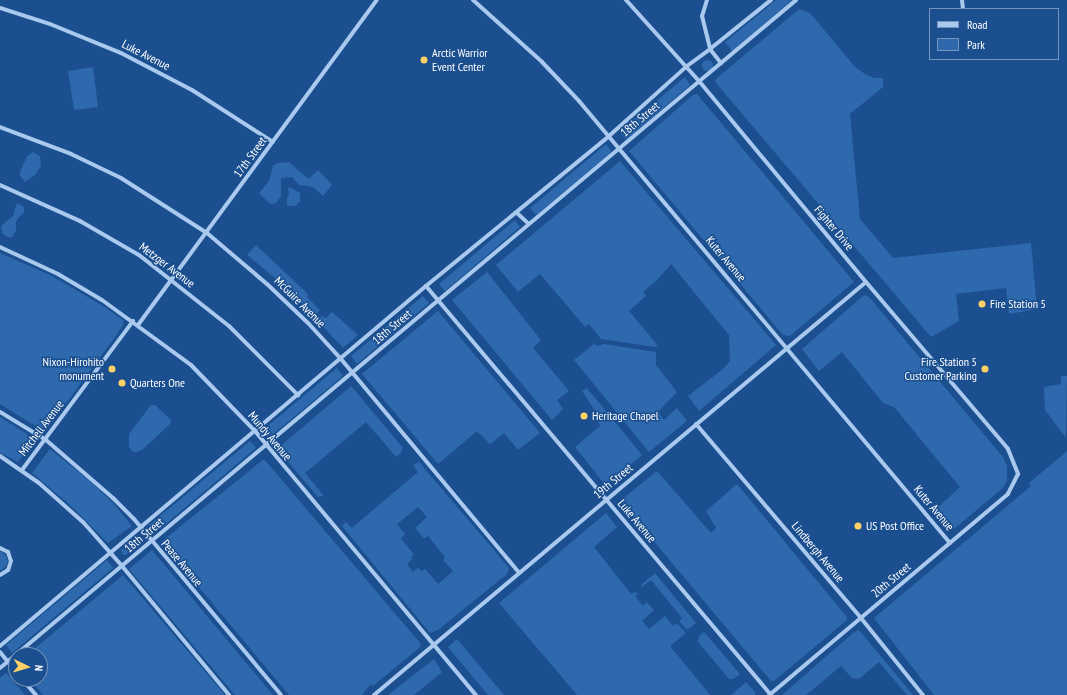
<!DOCTYPE html>
<html>
<head>
<meta charset="utf-8">
<style>
	body { margin:0 }
	#map { position:relative; width:1067px; height:695px; overflow:hidden; background:#1b4f8f; font-family:"PT Sans Narrow",sans-serif }
	div>[style] { position:absolute }
	.green>* { inset:0; background:#2e69ad }
	.round { border-radius:50% }
	.street>* { height:4px; margin:-2px; padding:0 2px; transform-origin:2px; border-radius:2px; background:#a9c9ee }
	.dots>* { width:11px; height:11px; translate:-50% -50%; box-sizing:border-box; border:2px solid #1b4f8f; border-radius:50% }
	span { translate:-50% -50%; white-space:nowrap; text-align:center; line-height:1.15; -webkit-text-stroke:3px #1b4f8f; paint-order:stroke }
	.poi-label { font-size:12px; color:#fff }
	.left { translate:0 -50%; text-align:left }
	.right { translate:-100% -50%; text-align:right }
	.street-label { font-size:12px; color:#fff }
	.legend { position:absolute; left:929px; top:8px; width:130px; height:52px; box-sizing:border-box; background:#1b4f8f; border:1px solid #7695bc; margin:0; padding:5px 7px; list-style:none; font-size:12px; color:#fff }
	.legend li { display:flex; align-items:center; gap:8px; height:20px }
	.legend b { width:20px; border:1px solid #7695bc }
	.north { position:absolute; left:8px; top:647px; width:40px; height:40px; box-sizing:border-box; background:#1b4f8f; border:1px solid #7695bc; border-radius:50%; rotate:95deg; font-size:11px; font-weight:700; line-height:16px; text-align:center; color:#fff }
	.north::after { content:''; display:block; margin:auto; width:14px; height:18px; background:#ffd166; clip-path:polygon(50% 0,100% 100%,50% 72%,0 100%) }
</style>
</head>
<body>
<div id="map">
	<div class="green">
		<i style="clip-path:polygon(776px 0,792px 0,732px 51px,725px 42px)"></i>
		<i style="clip-path:polygon(799px 9px,810px 13px,855px 67px,865px 74px,874px 78px,883px 78px,883px 87px,850px 114px,860px 219px,893px 258px,1031px 243px,1037px 309px,1009px 314px,1006px 288px,956px 294px,959px 321px,931px 337px,716px 83px,715px 81px,717px 78px)"></i>
		<i class="round" style="left:701.5px;top:59.5px;width:11px;height:11px"></i>
		<i style="clip-path:polygon(93px 67px,98px 107px,74px 110px,68px 71px)"></i>
		<i style="clip-path:polygon(685px 77px,690px 85px,626px 140px,619px 132px)"></i>
		<i style="clip-path:polygon(697px 94px,854px 282px,790px 336px,783px 335px,629px 151px,693px 95px)"></i>
		<i style="clip-path:polygon(606px 144px,612px 152px,536px 215px,530px 208px)"></i>
		<i style="clip-path:polygon(33px 152px,40px 156px,41px 166px,36px 174px,25px 182px,20px 176px,20px 172px,27px 156px)"></i>
		<i style="clip-path:polygon(620px 161px,776px 345px,699px 411px,688px 396px,723px 369px,730px 361px,729px 335px,671px 264px,658px 279px,643px 292px,646px 296px,629px 311px,658px 346px,654px 347px,601px 339px,589px 324px,585px 327px,540px 274px,518px 292px,496px 265px)"></i>
		<i style="clip-path:polygon(289px 162px,307px 178px,310px 178px,318px 170px,332px 185px,323px 196px,313px 187px,299px 185px,292px 177px,281px 178px,281px 196px,276px 203px,270px 204px,259px 193px,269px 181px,273px 166px,277px 163px)"></i>
		<i style="clip-path:polygon(290px 187px,300px 193px,300px 201px,295px 206px,287px 206px,287px 197px,289px 196px,288px 189px)"></i>
		<i style="clip-path:polygon(17px 203px,24px 207px,24px 213px,18px 218px,16px 222px,16px 231px,12px 237px,7px 237px,2px 233px,1px 226px,13px 216px)"></i>
		<i style="clip-path:polygon(515px 220px,520px 227px,445px 291px,439px 284px)"></i>
		<i style="clip-path:polygon(256px 245px,308px 294px,307px 297px,320px 310px,314px 316px,284px 286px,247px 255px)"></i>
		<i style="clip-path:polygon(0 253px,50px 275px,76px 290px,106px 308px,123px 320px,123px 325px,115px 337px,45px 432px,0 404px)"></i>
		<i style="clip-path:polygon(487px 272px,541px 340px,533px 348px,569px 391px,557px 400px,563px 409px,552px 420px,452px 300px)"></i>
		<i style="clip-path:polygon(864px 295px,869px 297px,1003px 457px,1007px 466px,1007px 481px,1003px 488px,954px 529px,936px 509px,960px 487px,894px 407px,883px 403px,842px 352px,819px 371px,802px 349px)"></i>
		<i style="clip-path:polygon(423px 296px,429px 303px,357px 364px,351px 356px)"></i>
		<i style="clip-path:polygon(438px 311px,540px 433px,518px 450px,504px 433px,490px 444px,477px 431px,438px 464px,362px 374px)"></i>
		<i style="clip-path:polygon(332px 312px,358px 335px,343px 348px,317px 320px,321px 316px,326px 318px)"></i>
		<i style="clip-path:polygon(594px 344px,598px 346px,604px 344px,656px 352px,656px 365px,677px 392px,658px 412px,664px 420px,677px 408px,687px 421px,649px 452px,574px 360px)"></i>
		<i style="clip-path:polygon(337px 368px,343px 376px,271px 436px,264px 429px)"></i>
		<i style="clip-path:polygon(1061px 376px,1067px 376px,1066px 438px,1045px 410px,1044px 387px,1061px 384px)"></i>
		<i style="clip-path:polygon(351px 386px,403px 448px,401px 453px,396px 457px,366px 422px,305px 473px,324px 496px,318px 497px,277px 449px)"></i>
		<i style="clip-path:polygon(587px 388px,642px 455px,606px 486px,575px 447px,600px 426px,595px 411px,582px 391px)"></i>
		<i style="clip-path:polygon(151px 405px,155px 405px,171px 420px,171px 423px,142px 450px,137px 452px,133px 452px,129px 447px,129px 434px)"></i>
		<i style="clip-path:polygon(0 417px,35px 439px,18px 462px,0 453px)"></i>
		<i style="clip-path:polygon(250px 441px,256px 448px,155px 533px,148px 526px)"></i>
		<i style="clip-path:polygon(50px 449px,91px 482px,113px 503px,132px 526px,108px 543px,69px 504px,32px 473px)"></i>
		<i style="clip-path:polygon(1067px 451px,1067px 695px,934px 695px,874px 618px,1031px 486px,1029px 483px)"></i>
		<i style="clip-path:polygon(264px 459px,421px 644px,419px 648px,373px 686px,371px 684px,362px 695px,289px 695px,161px 542px)"></i>
		<i style="clip-path:polygon(evenodd,419px 462px,509px 568px,507px 574px,438px 630px,430px 633px,342px 526px,346px 522px,352px 528px,418px 472px,413px 465px,419px 462px,418px 507px,427px 517px,415px 528px,424px 539px,428px 536px,445px 557px,443px 560px,453px 571px,438px 584px,425px 569px,422px 571px,418px 568px,413px 572px,407px 564px,412px 559px,411px 557px,414px 554px,401px 539px,405px 534px,397px 524px,418px 507px)"></i>
		<i style="clip-path:polygon(657px 471px,711px 533px,716px 528px,706px 511px,737px 484px,847px 617px,847px 620px,774px 681px,771px 681px,620px 501px)"></i>
		<i style="clip-path:polygon(606px 513px,617px 527px,594px 547px,631px 594px,635px 592px,638px 594px,635px 596px,643px 606px,647px 602px,654px 610px,642px 621px,649px 629px,665px 616px,673px 626px,677px 623px,686px 633px,670px 646px,710px 695px,577px 695px,499px 603px)"></i>
		<i style="clip-path:polygon(135px 538px,140px 541px,139px 544px,126px 555px,123px 555px,121px 550px)"></i>
		<i style="clip-path:polygon(152px 550px,273px 695px,235px 695px,129px 569px)"></i>
		<i style="clip-path:polygon(0 551px,6px 555px,8px 562px,5px 567px,0 571px)"></i>
		<i style="clip-path:polygon(107px 560px,113px 568px,12px 653px,6px 645px)"></i>
		<i style="clip-path:polygon(655px 573px,696px 623px,687px 630px,679px 621px,682px 618px,651px 580px,642px 587px,641px 585px)"></i>
		<i style="clip-path:polygon(123px 575px,225px 695px,43px 695px,30px 679px,40px 679px,40px 655px,27px 655px)"></i>
		<i style="clip-path:polygon(859px 630px,913px 695px,907px 695px,879px 662px,860px 678px,856px 679px,852px 678px,841px 666px,806px 695px,782px 695px,853px 633px)"></i>
		<i style="clip-path:polygon(704px 632px,740px 674px,733px 679px,729px 679px,698px 642px,699px 636px)"></i>
		<i style="clip-path:polygon(457px 639px,504px 695px,488px 695px,448px 647px)"></i>
		<i style="clip-path:polygon(434px 659px,442px 672px,414px 695px,388px 695px)"></i>
		<i style="clip-path:polygon(6px 673px,25px 695px,0 695px,0 678px)"></i>
		<i style="clip-path:polygon(746px 682px,755px 692px,755px 695px,731px 695px)"></i>
	</div>
	<div class="street">
		<i style="left:473px;top:0;width:93px;rotate:41.9deg"></i>
		<i style="left:542px;top:62px;width:54px;rotate:46.5deg"></i>
		<i style="left:579px;top:101px;width:577px;rotate:49.99deg"></i>
		<i style="left:626px;top:0;width:109px;rotate:48deg"></i>
		<i style="left:699px;top:81px;width:261px;rotate:50.3deg"></i>
		<i style="left:866px;top:282px;width:219px;rotate:49.6deg"></i>
		<i style="left:1008px;top:449px;width:27px;rotate:68deg"></i>
		<i style="left:1018px;top:474px;width:22px;rotate:117deg"></i>
		<i style="left:1008px;top:494px;width:312px;rotate:139.9deg"></i>
		<i style="left:707px;top:0;width:17px;rotate:107deg"></i>
		<i style="left:702px;top:16px;width:34px;rotate:76deg"></i>
		<i style="left:710px;top:49px;width:18px;rotate:52deg"></i>
		<i style="left:962px;top:0;width:9px;rotate:84deg"></i>
		<i style="left:0;top:8px;width:52px;rotate:17.7deg"></i>
		<i style="left:50px;top:24px;width:77px;rotate:22.2deg"></i>
		<i style="left:121px;top:53px;width:80px;rotate:27.5deg"></i>
		<i style="left:192px;top:90px;width:96px;rotate:32.7deg"></i>
		<i style="left:0;top:127px;width:76px;rotate:20.8deg"></i>
		<i style="left:71px;top:154px;width:55px;rotate:25.6deg"></i>
		<i style="left:121px;top:178px;width:102px;rotate:32.6deg"></i>
		<i style="left:207px;top:233px;width:79px;rotate:40.4deg"></i>
		<i style="left:267px;top:284px;width:58px;rotate:43.6deg"></i>
		<i style="left:309px;top:324px;width:47px;rotate:47.6deg"></i>
		<i style="left:341px;top:359px;width:278px;rotate:50.2deg"></i>
		<i style="left:0;top:185px;width:88px;rotate:24.2deg"></i>
		<i style="left:80px;top:221px;width:68px;rotate:30deg"></i>
		<i style="left:139px;top:255px;width:115px;rotate:38.3deg"></i>
		<i style="left:229px;top:326px;width:98px;rotate:45deg"></i>
		<i style="left:517px;top:213px;width:16px;rotate:43deg"></i>
		<i style="left:0;top:247px;width:64px;rotate:25deg"></i>
		<i style="left:58px;top:274px;width:51px;rotate:30.6deg"></i>
		<i style="left:102px;top:300px;width:110px;rotate:36.1deg"></i>
		<i style="left:191px;top:365px;width:92px;rotate:45.9deg"></i>
		<i style="left:255px;top:431px;width:344px;rotate:50.1deg"></i>
		<i style="left:426px;top:286px;width:535px;rotate:49.85deg"></i>
		<i style="left:138px;top:325px;width:403px;rotate:-53.7deg"></i>
		<i style="left:0;top:412px;width:54px;rotate:31.3deg"></i>
		<i style="left:46px;top:440px;width:89px;rotate:40.9deg"></i>
		<i style="left:113px;top:498px;width:30px;rotate:45deg"></i>
		<i style="left:134px;top:519px;width:229px;rotate:50.1deg"></i>
		<i style="left:696px;top:424px;width:255px;rotate:49.6deg"></i>
		<i style="left:861px;top:618px;width:99px;rotate:51.2deg"></i>
		<i style="left:0;top:456px;width:47px;rotate:34.7deg"></i>
		<i style="left:39px;top:483px;width:59px;rotate:41.6deg"></i>
		<i style="left:83px;top:522px;width:59px;rotate:48.4deg"></i>
		<i style="left:122px;top:566px;width:168px;rotate:50.3deg"></i>
		<i style="left:22px;top:470px;width:186px;rotate:-53.3deg"></i>
		<i style="left:0;top:548px;width:9px;rotate:27deg"></i>
		<i style="left:8px;top:552px;width:9px;rotate:72deg"></i>
		<i style="left:11px;top:561px;width:9px;rotate:108deg"></i>
		<i style="left:8px;top:570px;width:9px;rotate:148deg"></i>
		<i style="left:0;top:646px;width:558px;rotate:-40.2deg"></i>
		<i style="left:426px;top:286px;width:237px;rotate:-39.3deg"></i>
		<i style="left:609px;top:136px;width:105px;rotate:-41.9deg"></i>
		<i style="left:687px;top:66px;width:29px;rotate:-36deg"></i>
		<i style="left:710px;top:49px;width:78px;rotate:-38.8deg"></i>
		<i style="left:0;top:652px;width:26px;rotate:51deg"></i>
		<i style="left:0;top:668px;width:1039px;rotate:-40deg"></i>
		<i style="left:22px;top:679px;width:21px;rotate:49deg"></i>
		<i style="left:374px;top:695px;width:642px;rotate:-40.01deg"></i>
	</div>
	<div class="dots">
		<i style="left:424px;top:60px;background:#ffd166"></i>
		<i style="left:982px;top:304px;background:#ffd166"></i>
		<i style="left:112px;top:369px;background:#ffd166"></i>
		<i style="left:985px;top:369px;background:#ffd166"></i>
		<i style="left:122px;top:383px;background:#ffd166"></i>
		<i style="left:584px;top:416px;background:#ffd166"></i>
		<i style="left:858px;top:526px;background:#ffd166"></i>
	</div>
	<div class="poi-label">
		<span class="left" style="left:432px;top:60px">Arctic Warrior<br>Event Center</span>
		<span class="left" style="left:990px;top:304px">Fire Station 5</span>
		<span class="right" style="left:104px;top:369px">Nixon-Hirohito<br>monument</span>
		<span class="right" style="left:977px;top:369px">Fire Station 5<br>Customer Parking</span>
		<span class="left" style="left:130px;top:383px">Quarters One</span>
		<span class="left" style="left:592px;top:416px">Heritage Chapel</span>
		<span class="left" style="left:866px;top:526px">US Post Office</span>
	</div>
	<div class="street-label">
		<span style="left:146px;top:55px;rotate:27deg">Luke Avenue</span>
		<span style="left:640px;top:119px;rotate:-40deg">18th Street</span>
		<span style="left:250px;top:157px;rotate:-54deg">17th Street</span>
		<span style="left:834px;top:228px;rotate:50deg">Fighter Drive</span>
		<span style="left:726px;top:259px;rotate:50deg">Kuter Avenue</span>
		<span style="left:167px;top:265px;rotate:37deg">Metzger Avenue</span>
		<span style="left:300px;top:302px;rotate:45deg">McGuire Avenue</span>
		<span style="left:392px;top:327px;rotate:-40deg">18th Street</span>
		<span style="left:41px;top:428px;rotate:-53deg">Mitchell Avenue</span>
		<span style="left:270px;top:436px;rotate:50deg">Mundy Avenue</span>
		<span style="left:613px;top:481px;rotate:-40deg">19th Street</span>
		<span style="left:934px;top:508px;rotate:50deg">Kuter Avenue</span>
		<span style="left:637px;top:521px;rotate:50deg">Luke Avenue</span>
		<span style="left:144px;top:535px;rotate:-40deg">18th Street</span>
		<span style="left:818px;top:552px;rotate:50deg">Lindbergh Avenue</span>
		<span style="left:182px;top:563px;rotate:50deg">Pease Avenue</span>
		<span style="left:891px;top:580px;rotate:-40deg">20th Street</span>
	</div>
	<ul class="legend">
	<li><b style="height:5px;background:#a9c9ee"></b>Road</li>
	<li><b style="height:11px;background:#2e69ad"></b>Park</li>
	</ul>
	<div class="north">N</div>
</div>
</body>
</html>
